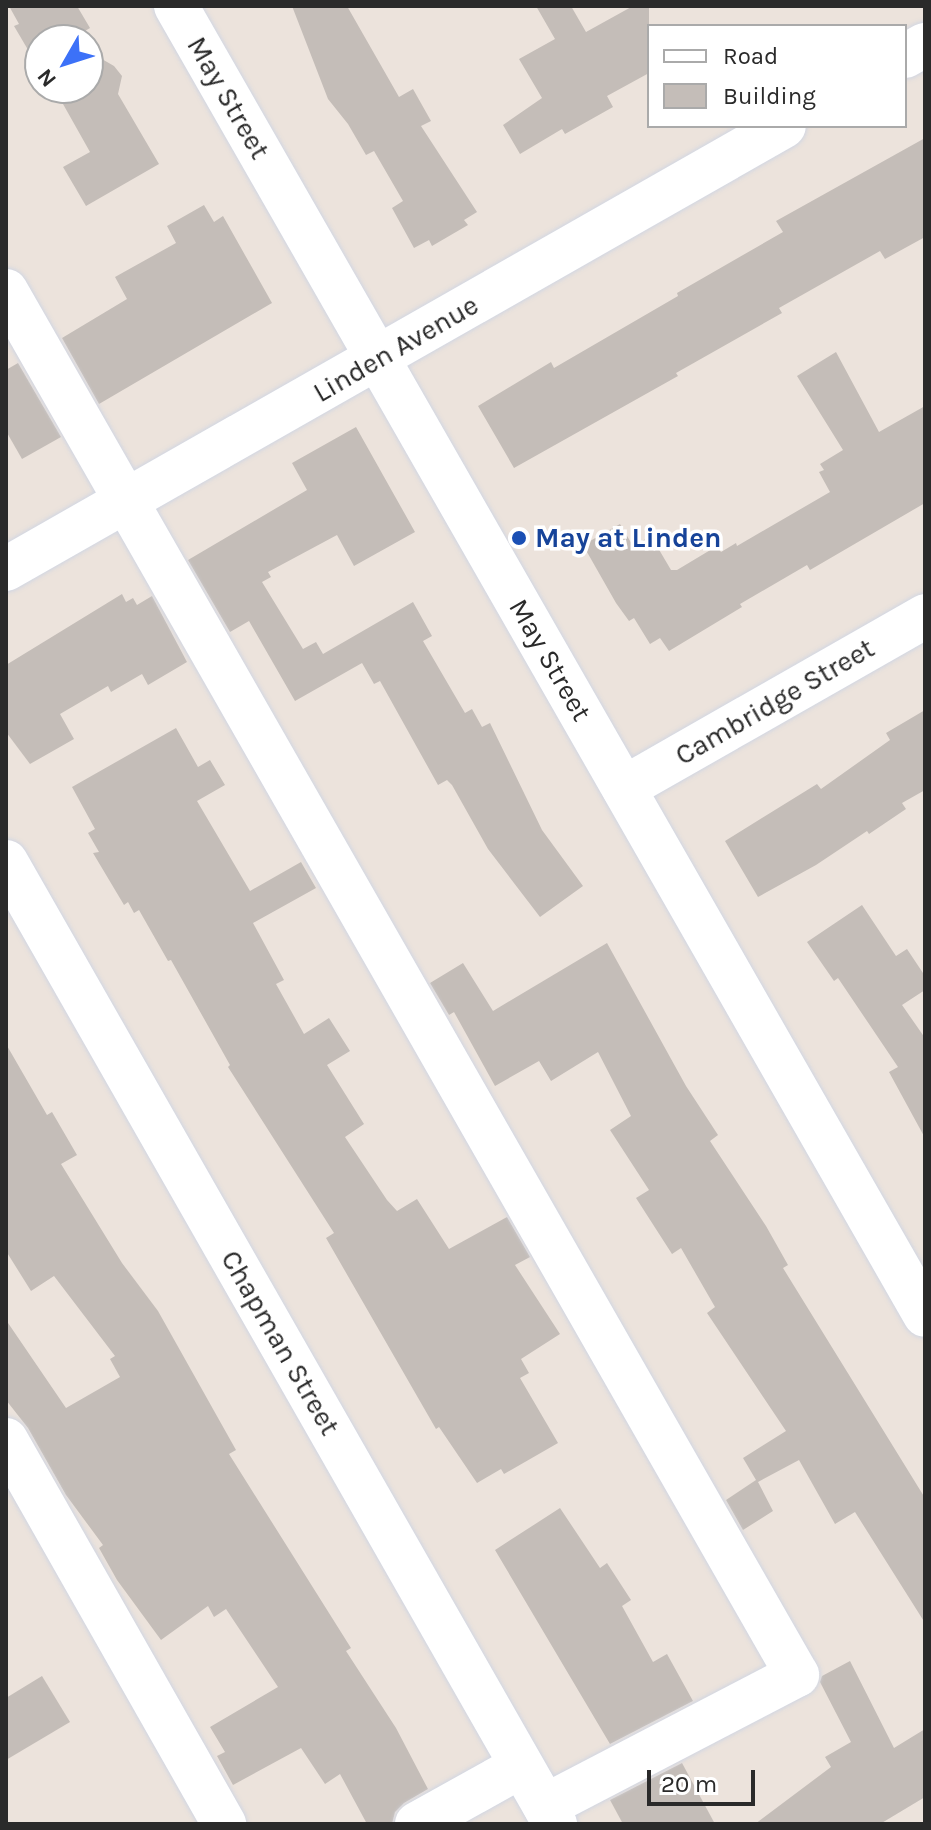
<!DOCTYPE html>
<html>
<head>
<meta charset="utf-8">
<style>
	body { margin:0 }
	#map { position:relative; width:931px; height:1830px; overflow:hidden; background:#ece3dc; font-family:Karla,sans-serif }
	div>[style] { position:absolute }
	.building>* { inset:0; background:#c4bdb8 }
	.roads { filter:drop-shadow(0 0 2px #d1d6e2) drop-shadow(0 0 2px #d1d6e2) }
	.minor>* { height:44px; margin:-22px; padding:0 22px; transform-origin:22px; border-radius:22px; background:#fff }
	.dots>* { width:22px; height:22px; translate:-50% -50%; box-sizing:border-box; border:4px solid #fff; border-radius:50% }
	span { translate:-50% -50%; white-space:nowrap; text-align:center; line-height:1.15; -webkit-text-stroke:7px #fff; paint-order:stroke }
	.street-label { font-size:28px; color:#2a2a2a }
	.transit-label { font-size:28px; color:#164399; font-weight:700 }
	.left { translate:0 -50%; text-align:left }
	.frame { position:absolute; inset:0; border:8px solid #2a2a2a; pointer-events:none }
	.legend { position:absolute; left:647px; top:24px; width:260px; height:104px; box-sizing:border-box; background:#fff; border:2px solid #aaa; margin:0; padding:10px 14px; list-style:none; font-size:24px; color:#2a2a2a }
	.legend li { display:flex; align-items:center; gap:16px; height:40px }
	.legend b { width:40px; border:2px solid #aaa }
	.north { position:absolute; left:24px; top:24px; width:80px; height:80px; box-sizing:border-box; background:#fff; border:2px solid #aaa; border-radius:50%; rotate:231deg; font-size:22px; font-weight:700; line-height:32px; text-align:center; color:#2a2a2a }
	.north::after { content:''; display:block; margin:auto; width:28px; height:36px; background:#3c71f8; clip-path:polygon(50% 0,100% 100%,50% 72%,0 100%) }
	.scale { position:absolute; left:647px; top:1770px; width:108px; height:36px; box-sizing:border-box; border:4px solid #2a2a2a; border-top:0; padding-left:10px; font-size:24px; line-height:28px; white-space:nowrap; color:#2a2a2a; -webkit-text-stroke:6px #fff; paint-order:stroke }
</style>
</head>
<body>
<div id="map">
	<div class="building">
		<i style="clip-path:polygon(9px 6px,77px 6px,90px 28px,70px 40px,40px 40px,40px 62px,38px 58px,34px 60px,14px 26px,19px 24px)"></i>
		<i style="clip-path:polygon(292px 6px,347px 6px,399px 97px,413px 89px,431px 121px,421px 126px,477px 212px,464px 220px,468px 225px,432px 246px,429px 240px,414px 248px,392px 208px,403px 201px,374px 151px,366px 155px,348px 124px,328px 99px)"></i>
		<i style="clip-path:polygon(536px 6px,571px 6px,586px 32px,633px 6px,649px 6px,649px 73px,607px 96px,613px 107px,565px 134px,562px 129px,520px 154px,503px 125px,542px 98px,519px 59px,555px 39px)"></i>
		<i style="clip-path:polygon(88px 51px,114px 66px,122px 76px,118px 94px,159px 164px,86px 206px,63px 167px,90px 152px,54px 88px,88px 88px)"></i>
		<i style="clip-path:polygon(925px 138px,925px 237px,885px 259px,880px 251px,779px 308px,782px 313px,676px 373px,678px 376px,514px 468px,478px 406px,551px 362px,554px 368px,678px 296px,677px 293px,783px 232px,776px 221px)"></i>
		<i style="clip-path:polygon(204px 205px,214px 222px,223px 216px,272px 303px,99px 404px,62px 338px,127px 299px,115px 277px,176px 243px,167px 226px)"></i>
		<i style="clip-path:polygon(836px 352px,879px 432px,925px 406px,925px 503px,810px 570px,807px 565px,740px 604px,742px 607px,669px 651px,660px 638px,650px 644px,634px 618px,629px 621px,616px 603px,583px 545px,620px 524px,633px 546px,651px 536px,671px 570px,677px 570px,717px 546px,721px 552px,736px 543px,737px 546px,830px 492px,819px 472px,824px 470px,820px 464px,843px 450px,797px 376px)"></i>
		<i style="clip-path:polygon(18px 363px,61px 437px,22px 459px,6px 431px,6px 370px)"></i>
		<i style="clip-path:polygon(356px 427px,415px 532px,354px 566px,337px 535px,268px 572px,271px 577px,262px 582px,303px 649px,316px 642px,323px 654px,413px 602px,432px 636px,423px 641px,465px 713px,472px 709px,482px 727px,490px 723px,542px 830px,583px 886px,540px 917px,488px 849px,452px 785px,447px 780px,438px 785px,380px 681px,374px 684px,362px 663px,295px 701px,249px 621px,230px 632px,188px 560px,307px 490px,292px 463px)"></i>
		<i style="clip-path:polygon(122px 594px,126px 602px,133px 598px,137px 605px,152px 596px,187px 662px,148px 685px,142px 674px,111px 692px,108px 686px,60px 714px,74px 739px,30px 764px,6px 732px,6px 665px)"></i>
		<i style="clip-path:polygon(925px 710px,925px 790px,902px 803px,906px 809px,869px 834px,867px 831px,816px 865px,758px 897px,725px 841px,817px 784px,821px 789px,890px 740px,886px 733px)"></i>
		<i style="clip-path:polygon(176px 728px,198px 767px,210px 760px,225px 785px,197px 801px,250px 891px,301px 862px,316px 888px,253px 923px,284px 980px,276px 984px,304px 1034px,329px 1018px,350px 1051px,327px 1065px,364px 1124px,345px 1137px,387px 1200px,397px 1211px,417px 1199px,449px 1249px,507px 1217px,530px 1257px,515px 1265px,560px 1334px,521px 1359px,529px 1373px,520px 1378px,558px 1443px,504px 1474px,501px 1469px,477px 1483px,439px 1427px,436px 1429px,326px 1238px,334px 1233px,228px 1067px,230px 1065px,171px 960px,168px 961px,139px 910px,134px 913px,128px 902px,124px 905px,93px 853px,99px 852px,88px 833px,95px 829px,72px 787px)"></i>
		<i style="clip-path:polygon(862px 905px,896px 956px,907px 949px,925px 976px,925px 990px,902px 1005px,925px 1038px,925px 1138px,889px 1072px,898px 1067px,838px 978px,834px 981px,807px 942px)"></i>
		<i style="clip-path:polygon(607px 943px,686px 1086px,718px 1135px,710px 1141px,766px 1226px,788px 1265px,783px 1268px,925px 1498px,925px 1623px,855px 1512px,835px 1524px,799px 1460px,758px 1482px,773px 1511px,743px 1530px,726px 1500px,756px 1480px,743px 1458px,786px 1431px,707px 1313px,715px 1307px,681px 1248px,672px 1254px,636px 1198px,649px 1190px,610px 1130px,631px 1116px,598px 1052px,551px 1081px,539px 1061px,495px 1086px,454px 1012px,449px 1015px,430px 983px,463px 963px,493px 1011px)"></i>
		<i style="clip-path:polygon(6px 1044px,47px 1115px,52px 1112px,77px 1155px,61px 1164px,122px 1263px,158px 1311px,236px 1450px,229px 1454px,351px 1648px,346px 1651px,396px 1728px,428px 1789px,404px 1803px,395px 1812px,392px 1824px,367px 1824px,340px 1774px,325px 1784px,301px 1748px,233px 1785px,217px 1756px,225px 1752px,210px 1727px,278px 1687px,226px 1609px,214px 1617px,208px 1606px,161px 1640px,117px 1580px,99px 1548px,103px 1545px,66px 1495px,28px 1428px,6px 1400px,6px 1320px,66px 1408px,120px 1377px,110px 1359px,115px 1356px,54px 1276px,31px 1291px,6px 1251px)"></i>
		<i style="clip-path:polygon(560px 1508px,600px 1568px,607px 1563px,631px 1600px,622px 1606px,653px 1662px,667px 1654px,693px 1701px,610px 1744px,495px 1550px)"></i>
		<i style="clip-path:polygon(850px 1661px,894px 1748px,925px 1729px,925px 1797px,880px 1824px,755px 1824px,831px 1767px,825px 1757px,851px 1742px,820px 1682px,822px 1676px)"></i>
		<i style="clip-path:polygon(42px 1676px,70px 1722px,6px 1760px,6px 1698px)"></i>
		<i style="clip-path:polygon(682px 1763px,715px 1824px,623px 1824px,610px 1800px)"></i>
	</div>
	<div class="roads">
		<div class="minor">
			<i style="left:176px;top:6px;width:1508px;rotate:60.22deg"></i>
			<i style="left:905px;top:56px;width:23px;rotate:-29deg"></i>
			<i style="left:6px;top:291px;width:1594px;rotate:60.25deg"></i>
			<i style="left:797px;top:1675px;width:284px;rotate:152.5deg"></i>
			<i style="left:6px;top:569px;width:895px;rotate:-29.66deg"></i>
			<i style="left:624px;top:788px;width:347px;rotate:-29.7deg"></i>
			<i style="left:6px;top:862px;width:1108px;rotate:60.29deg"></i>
			<i style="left:6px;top:1440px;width:442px;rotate:60.4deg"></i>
			<i style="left:417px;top:1824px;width:119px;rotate:-29.1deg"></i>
		</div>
	</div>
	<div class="dots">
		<i style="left:519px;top:538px;background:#1a4fb4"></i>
	</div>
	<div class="street-label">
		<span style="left:228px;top:98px;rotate:60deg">May Street</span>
		<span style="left:396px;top:349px;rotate:-30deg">Linden Avenue</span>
		<span style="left:550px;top:660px;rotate:60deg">May Street</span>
		<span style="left:775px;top:702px;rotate:-30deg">Cambridge Street</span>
		<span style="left:280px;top:1343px;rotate:60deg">Chapman Street</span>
	</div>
	<div class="transit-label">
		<span class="left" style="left:535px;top:538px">May at Linden</span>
	</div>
	<div class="frame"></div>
	<ul class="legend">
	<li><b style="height:10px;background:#fff"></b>Road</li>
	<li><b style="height:22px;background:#c4bdb8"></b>Building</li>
	</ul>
	<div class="north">N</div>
	<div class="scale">20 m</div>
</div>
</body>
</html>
